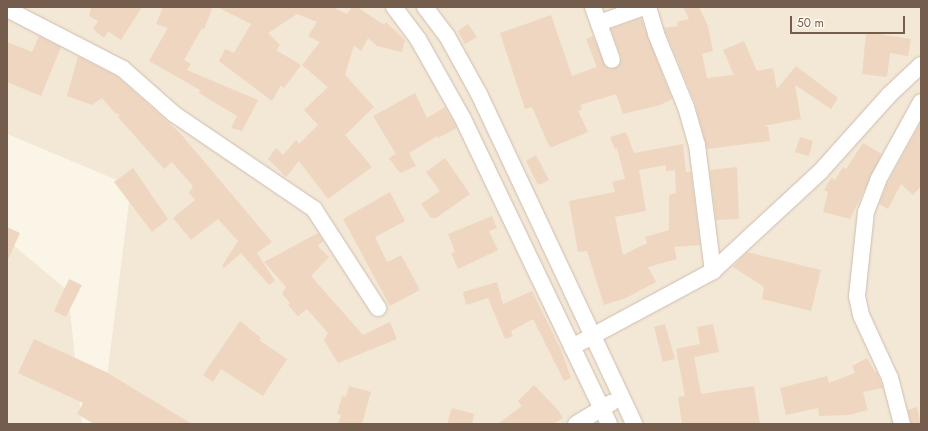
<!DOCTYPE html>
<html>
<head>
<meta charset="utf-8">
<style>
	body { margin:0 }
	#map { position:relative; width:928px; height:431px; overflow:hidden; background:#fbf5e8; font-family:Jost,sans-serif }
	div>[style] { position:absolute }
	.residential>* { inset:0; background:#f3e7d6 }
	.building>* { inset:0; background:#efd6c1 }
	.roads { filter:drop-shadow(0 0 1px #cdbdae) drop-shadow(0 0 1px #cdbdae) }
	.minor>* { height:16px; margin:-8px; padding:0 8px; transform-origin:8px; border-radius:8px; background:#fff }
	span { translate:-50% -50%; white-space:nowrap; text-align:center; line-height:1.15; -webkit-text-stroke:3px #fef9ee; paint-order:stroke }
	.frame { position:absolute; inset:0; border:8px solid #745d4d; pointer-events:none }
	.scale { position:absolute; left:790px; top:16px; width:115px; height:18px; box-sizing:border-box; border:2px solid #745d4d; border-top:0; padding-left:5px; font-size:12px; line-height:14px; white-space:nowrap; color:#745d4d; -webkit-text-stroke:3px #fef9ee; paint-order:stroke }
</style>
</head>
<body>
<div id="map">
	<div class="residential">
		<i style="clip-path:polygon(7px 7px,921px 7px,921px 424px,101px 424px,131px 186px,7px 134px)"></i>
		<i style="clip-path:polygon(7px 240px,68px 291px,82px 424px,7px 424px)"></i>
	</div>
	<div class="building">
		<i style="clip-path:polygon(91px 7px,142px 7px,121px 40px,108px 31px,104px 38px,93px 29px,98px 21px,89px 16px)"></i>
		<i style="clip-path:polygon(163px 7px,213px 7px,204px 29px,202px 28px,184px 60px,191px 64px,187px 70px,258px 100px,242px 131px,231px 128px,237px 116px,199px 93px,200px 90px,149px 61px,168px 28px,156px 24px)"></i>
		<i style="clip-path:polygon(217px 7px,332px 7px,347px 14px,352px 7px,357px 7px,384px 25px,386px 22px,405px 40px,402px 52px,377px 46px,368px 38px,361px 51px,354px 45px,345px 75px,374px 107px,345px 135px,372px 167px,328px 199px,299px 161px,286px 177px,268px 159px,276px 148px,283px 155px,296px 140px,299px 144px,318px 125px,304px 110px,328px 87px,302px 65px,320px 42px,308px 36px,317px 22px,297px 14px,268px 33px,280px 45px,276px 50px,301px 65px,284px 88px,281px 85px,272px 101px,219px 61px,225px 49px,234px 53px,251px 24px)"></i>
		<i style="clip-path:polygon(683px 7px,699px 7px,708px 26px,713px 51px,702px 54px,707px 78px,734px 75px,723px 50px,744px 41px,757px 71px,773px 68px,777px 89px,796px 66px,838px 98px,831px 109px,795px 85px,801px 119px,763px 126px,768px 127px,770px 141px,707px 149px,695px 103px,664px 28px,678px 26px,677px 22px,689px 19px)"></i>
		<i style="clip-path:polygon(551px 15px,572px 76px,597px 67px,586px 39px,593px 36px,606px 67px,611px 69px,619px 66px,621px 57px,611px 29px,641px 18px,672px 99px,660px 105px,623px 114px,616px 94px,580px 105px,582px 109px,578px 111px,588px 132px,550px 148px,532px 107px,525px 109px,500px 33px)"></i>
		<i style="clip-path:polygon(468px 24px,477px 37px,465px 44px,458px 31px)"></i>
		<i style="clip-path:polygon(866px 32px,911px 39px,908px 56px,890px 53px,887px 77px,862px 74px)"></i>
		<i style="clip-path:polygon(39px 36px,61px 47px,41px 96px,7px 82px,7px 42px,32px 52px)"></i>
		<i style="clip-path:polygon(78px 56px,118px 77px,180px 133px,272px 242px,257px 253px,275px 281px,269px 285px,241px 253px,224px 268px,222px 266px,238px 241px,218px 219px,191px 240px,173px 218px,195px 200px,189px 193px,193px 186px,172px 162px,164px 169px,118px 117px,120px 115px,115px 113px,102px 98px,92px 105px,67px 96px)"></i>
		<i style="clip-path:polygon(415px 93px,427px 118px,445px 107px,457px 128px,438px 138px,437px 136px,409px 153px,416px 166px,400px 173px,389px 158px,396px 154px,373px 116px)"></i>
		<i style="clip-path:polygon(921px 122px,921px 186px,913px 195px,901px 184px,888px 209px,879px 204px,887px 184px)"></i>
		<i style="clip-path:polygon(evenodd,626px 132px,634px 153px,683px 144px,686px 172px,691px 172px,700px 245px,674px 247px,677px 259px,648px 267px,656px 282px,626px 298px,604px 305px,587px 251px,578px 252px,569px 201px,615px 192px,612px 182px,625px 179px,617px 148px,615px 149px,610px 137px,626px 132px,666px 165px,666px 171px,675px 170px,676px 193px,669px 195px,669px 230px,645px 237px,647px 243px,623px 255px,615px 217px,646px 211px,639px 170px,666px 165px)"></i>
		<i style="clip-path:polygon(800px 137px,813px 141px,809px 156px,795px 152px)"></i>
		<i style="clip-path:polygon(863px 143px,882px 154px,850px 219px,823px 212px,828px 192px,824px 190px,831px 178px,835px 180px,843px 167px,846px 169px)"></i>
		<i style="clip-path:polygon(536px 155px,549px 180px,538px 185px,526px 161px)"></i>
		<i style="clip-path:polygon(445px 158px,470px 194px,436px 218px,431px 218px,421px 204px,440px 191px,426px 172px)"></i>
		<i style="clip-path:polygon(737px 167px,739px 219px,716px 220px,710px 170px)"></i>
		<i style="clip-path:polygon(133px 168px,168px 219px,152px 232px,114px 182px)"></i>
		<i style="clip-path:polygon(390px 192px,405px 221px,375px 237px,386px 260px,388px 262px,401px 255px,420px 290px,390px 306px,343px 219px)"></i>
		<i style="clip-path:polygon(492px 216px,497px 228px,489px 231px,498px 250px,458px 269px,451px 253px,455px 252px,448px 234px)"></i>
		<i style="clip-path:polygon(7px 227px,20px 233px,7px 262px)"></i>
		<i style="clip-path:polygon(318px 233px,323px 241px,318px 246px,329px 257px,311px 276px,363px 335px,390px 322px,397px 339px,338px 363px,324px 340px,328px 333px,307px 309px,298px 316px,288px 305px,290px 303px,282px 294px,286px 287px,264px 262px)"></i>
		<i style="clip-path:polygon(747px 252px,821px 270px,811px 311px,762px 299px,764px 287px,733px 267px)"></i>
		<i style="clip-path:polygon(69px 279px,82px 285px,66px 317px,54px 311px)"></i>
		<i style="clip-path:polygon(497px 282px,503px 304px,532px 291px,561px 350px,571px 378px,564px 381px,533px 319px,511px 331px,513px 336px,505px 339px,488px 298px,466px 305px,463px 292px)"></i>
		<i style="clip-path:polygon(240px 321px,261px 338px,259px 340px,287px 359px,263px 396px,221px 369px,213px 382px,203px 375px)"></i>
		<i style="clip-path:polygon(665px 324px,675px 359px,663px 362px,654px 327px)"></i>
		<i style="clip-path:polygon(713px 324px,719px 352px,694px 357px,701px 394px,754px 386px,760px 424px,682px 424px,678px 397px,685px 396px,676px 349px,700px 344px,697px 327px)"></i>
		<i style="clip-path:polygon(34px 339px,106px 372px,192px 424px,94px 424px,77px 414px,83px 403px,18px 373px)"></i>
		<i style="clip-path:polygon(867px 358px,875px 372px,877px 372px,883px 388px,863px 392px,868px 410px,849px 415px,819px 416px,818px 408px,786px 415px,780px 388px,827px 376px,829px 383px,855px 373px,852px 366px)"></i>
		<i style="clip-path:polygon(534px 385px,558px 410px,563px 418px,553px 424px,498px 424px,522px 406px,518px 401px)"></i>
		<i style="clip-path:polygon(349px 386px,371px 392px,362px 424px,338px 424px,341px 415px,337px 414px,342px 396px,346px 397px)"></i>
		<i style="clip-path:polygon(917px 407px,921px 424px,911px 424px,908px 410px)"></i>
		<i style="clip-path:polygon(452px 408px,474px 414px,472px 424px,447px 424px)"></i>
	</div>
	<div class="roads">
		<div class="minor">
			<i style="left:394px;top:7px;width:40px;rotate:53deg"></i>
			<i style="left:418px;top:39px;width:92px;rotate:60.6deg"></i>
			<i style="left:463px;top:119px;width:338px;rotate:64.4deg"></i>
			<i style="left:425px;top:7px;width:36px;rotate:53deg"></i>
			<i style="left:447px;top:36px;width:66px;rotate:61.1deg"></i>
			<i style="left:479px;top:94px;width:365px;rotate:64.8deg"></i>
			<i style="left:593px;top:7px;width:56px;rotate:70.3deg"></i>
			<i style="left:648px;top:7px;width:28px;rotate:73deg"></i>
			<i style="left:656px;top:34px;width:79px;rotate:67.7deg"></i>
			<i style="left:686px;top:107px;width:40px;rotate:74deg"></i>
			<i style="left:697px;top:145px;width:127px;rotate:82.8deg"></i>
			<i style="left:7px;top:9px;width:131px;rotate:27.3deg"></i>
			<i style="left:123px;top:69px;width:68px;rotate:41.4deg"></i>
			<i style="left:174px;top:114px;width:169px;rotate:34.2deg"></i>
			<i style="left:314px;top:209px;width:118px;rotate:57.1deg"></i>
			<i style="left:599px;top:23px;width:48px;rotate:-19.6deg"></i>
			<i style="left:572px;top:347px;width:160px;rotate:-28.3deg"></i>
			<i style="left:713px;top:271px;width:146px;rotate:-42.8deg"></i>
			<i style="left:820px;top:172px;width:103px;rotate:-48.1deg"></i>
			<i style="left:889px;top:95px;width:44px;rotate:-43.2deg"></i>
			<i style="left:576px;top:424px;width:41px;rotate:-31deg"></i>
			<i style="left:902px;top:424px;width:48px;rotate:-104.6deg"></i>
			<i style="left:890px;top:378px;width:69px;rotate:-114.7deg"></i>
			<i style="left:861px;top:315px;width:19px;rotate:-102deg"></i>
			<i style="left:857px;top:296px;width:84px;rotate:-83.9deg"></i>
			<i style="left:866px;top:212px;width:34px;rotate:-69deg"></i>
			<i style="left:878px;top:180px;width:89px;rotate:-61.1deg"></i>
		</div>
	</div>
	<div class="frame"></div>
	<div class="scale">50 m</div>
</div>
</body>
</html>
